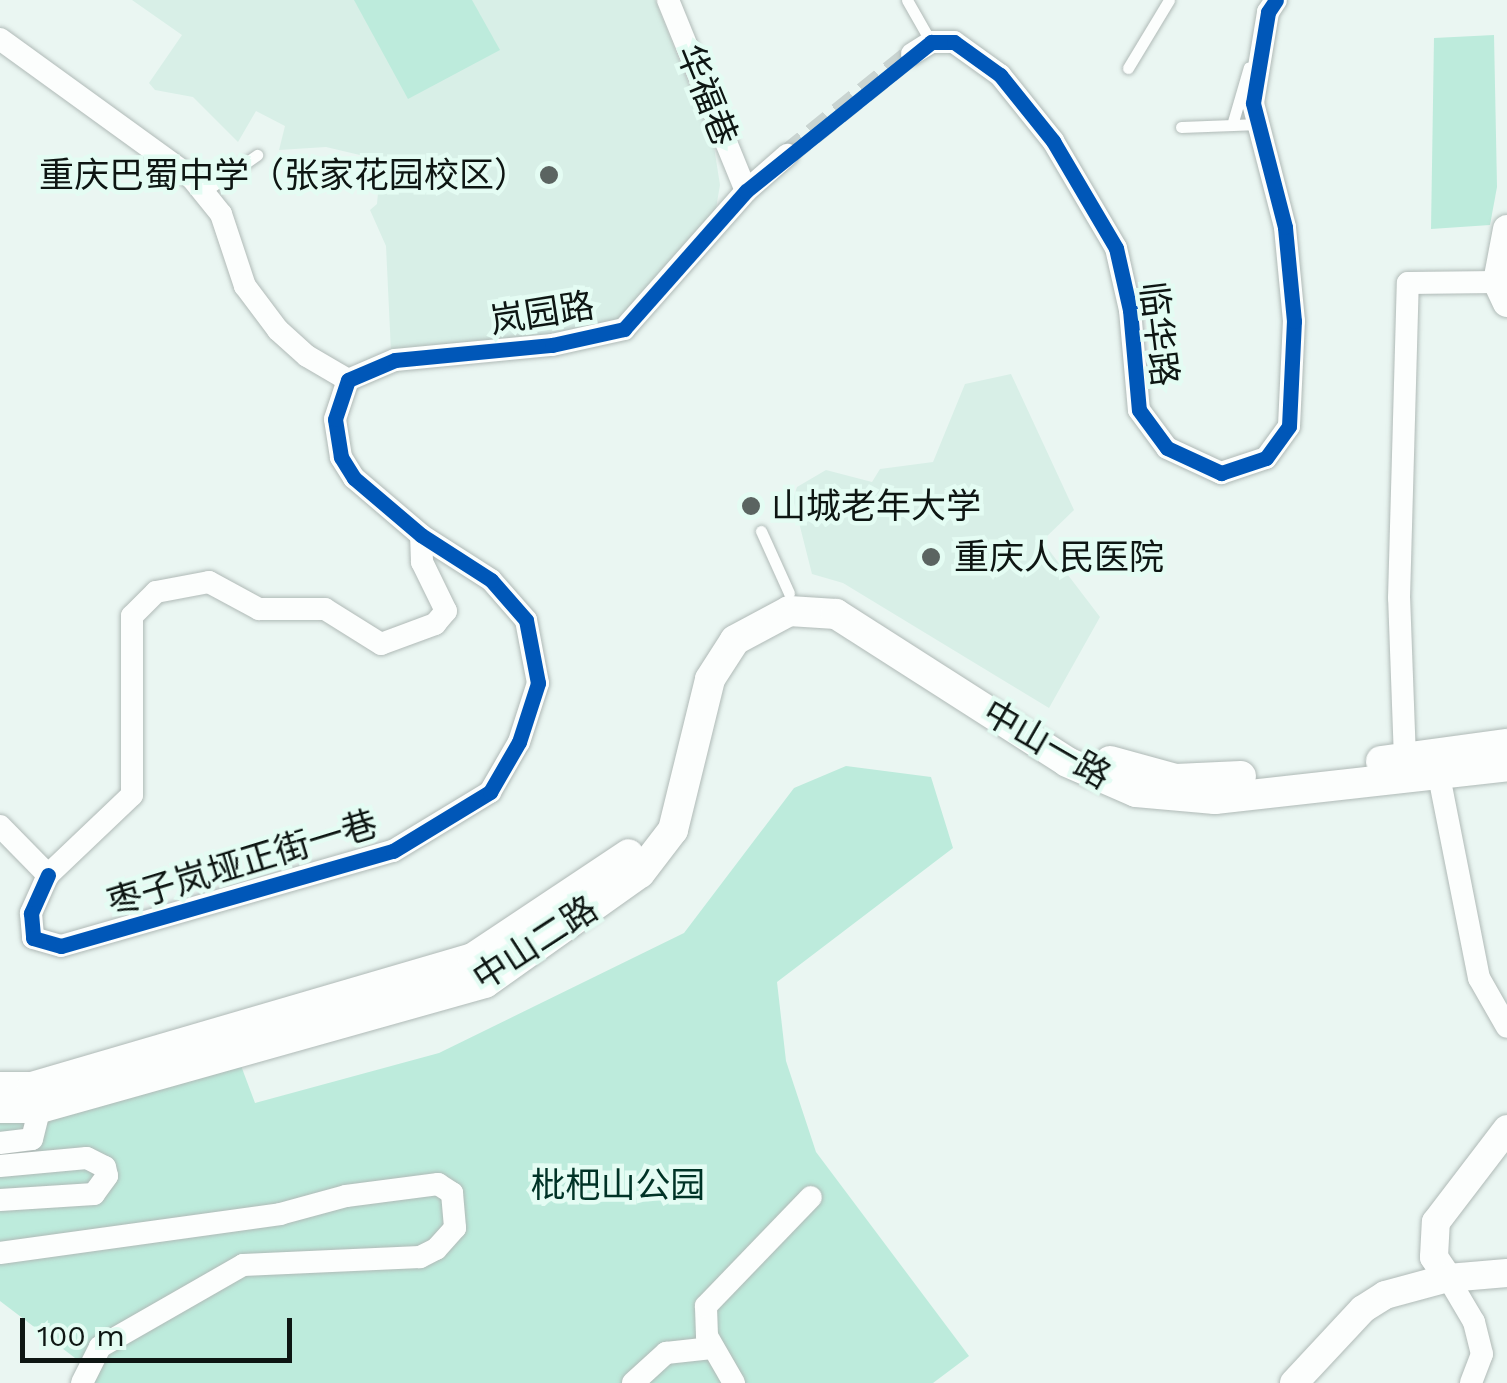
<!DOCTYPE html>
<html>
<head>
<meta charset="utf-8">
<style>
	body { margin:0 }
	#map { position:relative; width:1507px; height:1383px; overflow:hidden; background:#eaf6f2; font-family:"Work Sans","Noto Sans SC",sans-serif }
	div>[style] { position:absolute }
	.built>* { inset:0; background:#d8efe7 }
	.green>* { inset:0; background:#bdebdc }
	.minor-tunnel>* { height:22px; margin-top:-11px; transform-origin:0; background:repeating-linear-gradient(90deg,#c9d4d1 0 22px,transparent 0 33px) }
	.roads { filter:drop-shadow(0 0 2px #b0bab7) drop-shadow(0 0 2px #b0bab7) }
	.service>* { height:11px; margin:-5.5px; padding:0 5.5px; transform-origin:5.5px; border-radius:5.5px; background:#fcfefd }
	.minor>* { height:22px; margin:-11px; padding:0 11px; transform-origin:11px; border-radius:11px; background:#fcfefd }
	.tertiary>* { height:28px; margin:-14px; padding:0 14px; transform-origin:14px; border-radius:14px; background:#fcfefd }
	.secondary>* { height:30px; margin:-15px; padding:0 15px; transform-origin:15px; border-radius:15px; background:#fcfefd }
	.cycleway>* { height:15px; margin:-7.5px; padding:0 7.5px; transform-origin:7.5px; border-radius:7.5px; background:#0057b8 }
	.dots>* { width:28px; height:28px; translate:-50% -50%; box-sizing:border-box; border:5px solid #e4fcf3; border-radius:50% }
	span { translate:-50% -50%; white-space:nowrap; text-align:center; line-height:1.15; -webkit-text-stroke:9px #e4fcf3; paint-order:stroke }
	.street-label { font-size:35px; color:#0e1613 }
	.poi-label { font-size:35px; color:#0e1613 }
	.right { translate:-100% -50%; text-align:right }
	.left { translate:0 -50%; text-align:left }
	.park-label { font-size:35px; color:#003326 }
	.scale { position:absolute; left:20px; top:1318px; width:272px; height:45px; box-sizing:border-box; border:5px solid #0e1613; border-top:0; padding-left:12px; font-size:30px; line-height:35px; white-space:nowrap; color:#0e1613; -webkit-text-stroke:8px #e4fcf3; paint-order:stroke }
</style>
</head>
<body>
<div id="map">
	<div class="built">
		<i style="clip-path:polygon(132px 0,655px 0,714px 147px,720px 185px,715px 214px,622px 318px,553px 336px,391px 352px,386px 246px,370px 210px,377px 204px,381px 160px,326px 147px,279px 150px,285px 126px,256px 111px,238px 142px,193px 97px,155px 90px,149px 83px,182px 35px)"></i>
		<i style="clip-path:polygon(1011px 374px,1074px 510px,1042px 541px,1100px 617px,1049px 708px,843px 583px,812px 574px,793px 499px,797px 487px,826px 470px,872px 482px,880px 469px,933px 462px,965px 384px)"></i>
	</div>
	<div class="green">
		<i style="clip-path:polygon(354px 0,472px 0,500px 50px,408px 99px)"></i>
		<i style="clip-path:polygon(1494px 35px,1497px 187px,1490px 225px,1431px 229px,1434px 38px)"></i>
		<i style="clip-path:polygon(846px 766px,931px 777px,953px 848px,777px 982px,786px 1061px,816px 1152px,969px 1356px,933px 1383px,75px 1383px,79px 1361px,0 1301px,0 1118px,240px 1063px,255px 1103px,439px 1053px,684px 933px,794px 788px)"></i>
	</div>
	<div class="minor-tunnel">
		<i style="left:787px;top:155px;width:161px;rotate:-38.9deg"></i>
	</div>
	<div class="roads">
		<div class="service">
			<i style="left:907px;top:0;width:48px;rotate:60.3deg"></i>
			<i style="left:1128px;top:68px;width:79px;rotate:-58.9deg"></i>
			<i style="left:1232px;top:125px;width:60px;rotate:-73.7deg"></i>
			<i style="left:1181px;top:127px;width:78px;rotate:-2.2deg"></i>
			<i style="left:204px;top:192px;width:65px;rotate:-34.9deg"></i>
			<i style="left:761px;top:531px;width:68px;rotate:65.7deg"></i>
		</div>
		<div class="minor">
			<i style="left:668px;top:0;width:206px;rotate:67.8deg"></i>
			<i style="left:0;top:39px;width:237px;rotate:35.9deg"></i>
			<i style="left:192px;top:178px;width:46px;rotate:51.1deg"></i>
			<i style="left:221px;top:214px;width:76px;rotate:71.6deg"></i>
			<i style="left:245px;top:286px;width:55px;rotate:53.1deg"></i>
			<i style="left:278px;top:330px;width:39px;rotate:42deg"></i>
			<i style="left:307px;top:356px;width:48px;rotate:30.3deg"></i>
			<i style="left:912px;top:54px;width:22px;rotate:-32deg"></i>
			<i style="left:931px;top:42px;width:23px"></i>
			<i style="left:954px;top:42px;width:57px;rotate:35.7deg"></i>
			<i style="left:1000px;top:75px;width:85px;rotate:51.2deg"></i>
			<i style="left:1053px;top:141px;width:124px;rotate:59.5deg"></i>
			<i style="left:1116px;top:248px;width:64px;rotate:77.3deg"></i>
			<i style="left:1130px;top:310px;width:100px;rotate:84.9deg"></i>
			<i style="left:1139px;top:410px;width:47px;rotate:53.6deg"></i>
			<i style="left:1167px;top:448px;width:60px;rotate:24.8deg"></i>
			<i style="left:1221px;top:473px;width:47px;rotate:-18.4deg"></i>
			<i style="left:1266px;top:458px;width:39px;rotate:-54deg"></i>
			<i style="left:1289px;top:426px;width:105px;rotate:-87.3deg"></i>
			<i style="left:1294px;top:321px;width:94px;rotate:-95.5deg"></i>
			<i style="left:1285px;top:227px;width:128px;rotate:-104.5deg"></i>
			<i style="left:1253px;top:103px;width:92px;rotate:-80.6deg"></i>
			<i style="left:1268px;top:12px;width:14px;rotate:-56deg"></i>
			<i style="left:348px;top:380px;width:51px;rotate:-23.1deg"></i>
			<i style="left:395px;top:360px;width:158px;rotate:-5.5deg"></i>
			<i style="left:552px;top:345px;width:74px;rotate:-12.5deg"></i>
			<i style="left:624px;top:329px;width:184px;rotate:-48.5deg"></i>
			<i style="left:746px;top:191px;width:55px;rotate:-41.3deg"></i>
			<i style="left:1405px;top:759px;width:161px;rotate:-92.1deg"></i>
			<i style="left:1399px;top:598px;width:315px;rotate:-88.4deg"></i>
			<i style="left:1408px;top:283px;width:89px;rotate:-0.6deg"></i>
			<i style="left:1439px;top:776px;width:206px;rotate:78.8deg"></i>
			<i style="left:1479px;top:978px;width:56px;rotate:60.3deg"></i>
			<i style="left:0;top:826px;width:69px;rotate:45.6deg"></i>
			<i style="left:48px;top:875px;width:116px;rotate:-43.6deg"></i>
			<i style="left:132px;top:795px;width:179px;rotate:-90deg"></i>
			<i style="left:132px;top:616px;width:34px;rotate:-45deg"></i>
			<i style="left:156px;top:592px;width:54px;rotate:-10.7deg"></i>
			<i style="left:209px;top:582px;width:57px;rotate:28.4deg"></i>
			<i style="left:259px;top:609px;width:66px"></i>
			<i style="left:325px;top:609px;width:66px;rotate:32deg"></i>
			<i style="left:381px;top:644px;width:58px;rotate:-20.3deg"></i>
			<i style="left:435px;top:624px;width:17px;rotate:-50deg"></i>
			<i style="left:446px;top:611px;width:55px;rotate:-116.1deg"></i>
			<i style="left:422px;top:562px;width:27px;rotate:-92deg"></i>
			<i style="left:48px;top:875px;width:42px;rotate:114.1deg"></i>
			<i style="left:31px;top:913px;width:25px;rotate:85deg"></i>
			<i style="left:33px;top:938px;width:29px;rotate:16deg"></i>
			<i style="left:61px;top:946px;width:345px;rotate:-16deg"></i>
			<i style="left:393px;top:851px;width:114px;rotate:-31.3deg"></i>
			<i style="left:490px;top:792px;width:58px;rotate:-59.9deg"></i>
			<i style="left:519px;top:742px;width:62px;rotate:-72.1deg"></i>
			<i style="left:538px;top:683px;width:64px;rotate:-100.8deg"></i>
			<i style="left:526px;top:620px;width:53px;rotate:-131.2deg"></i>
			<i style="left:491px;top:580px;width:83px;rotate:-147.3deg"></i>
			<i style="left:421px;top:535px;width:88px;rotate:-139.6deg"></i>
			<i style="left:354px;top:478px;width:25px;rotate:-122deg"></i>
			<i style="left:341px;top:457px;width:38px;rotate:-99deg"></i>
			<i style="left:335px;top:419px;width:41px;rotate:-71.6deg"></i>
			<i style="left:0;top:1143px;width:32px;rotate:-7deg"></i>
			<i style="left:32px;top:1139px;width:32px;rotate:-76deg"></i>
			<i style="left:0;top:1166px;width:87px;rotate:-5.3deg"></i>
			<i style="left:87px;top:1158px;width:20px;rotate:27deg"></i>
			<i style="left:105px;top:1167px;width:9px;rotate:77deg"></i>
			<i style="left:107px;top:1176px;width:22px;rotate:126deg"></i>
			<i style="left:94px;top:1194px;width:94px;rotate:176.3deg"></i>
			<i style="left:0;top:1253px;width:283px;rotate:-7.9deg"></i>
			<i style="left:280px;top:1214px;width:68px;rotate:-15.3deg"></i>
			<i style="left:346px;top:1196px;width:93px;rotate:-7.4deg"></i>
			<i style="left:438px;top:1184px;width:17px;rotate:33deg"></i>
			<i style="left:452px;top:1193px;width:35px;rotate:85deg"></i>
			<i style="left:455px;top:1228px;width:28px;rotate:132deg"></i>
			<i style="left:436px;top:1249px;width:18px;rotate:153deg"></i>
			<i style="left:420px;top:1257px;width:177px;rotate:177.4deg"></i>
			<i style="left:243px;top:1265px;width:165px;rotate:150.2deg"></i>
			<i style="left:100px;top:1347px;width:40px;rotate:116.6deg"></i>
			<i style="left:1448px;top:1278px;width:51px;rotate:59.4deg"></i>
			<i style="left:1474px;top:1322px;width:33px;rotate:76deg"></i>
			<i style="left:1482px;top:1354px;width:31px;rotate:111deg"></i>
			<i style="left:633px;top:1383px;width:45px;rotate:-42.3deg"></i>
			<i style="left:666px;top:1353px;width:46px;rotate:-6.2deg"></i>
			<i style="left:734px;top:1383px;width:54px;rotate:-119.9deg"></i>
			<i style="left:707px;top:1336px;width:30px;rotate:-92deg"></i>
			<i style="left:706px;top:1306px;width:151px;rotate:-46.1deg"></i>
		</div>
		<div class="tertiary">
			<i style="left:1507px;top:229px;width:54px;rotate:100.7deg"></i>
			<i style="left:1497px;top:282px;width:23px;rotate:65deg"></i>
			<i style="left:1448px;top:1278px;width:25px;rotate:-124deg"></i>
			<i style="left:1434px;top:1257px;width:35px;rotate:-87deg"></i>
			<i style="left:1436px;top:1222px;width:117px;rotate:-52.6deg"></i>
			<i style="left:1294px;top:1383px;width:101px;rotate:-47deg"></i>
			<i style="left:1363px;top:1309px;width:26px;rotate:-32deg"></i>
			<i style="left:1385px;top:1295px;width:65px;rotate:-15.1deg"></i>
			<i style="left:1448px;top:1278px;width:59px;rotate:-4.8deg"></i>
		</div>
		<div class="secondary">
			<i style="left:1110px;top:761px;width:68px;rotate:15.3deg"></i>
			<i style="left:1176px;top:779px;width:65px;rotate:-2.6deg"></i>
			<i style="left:1381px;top:761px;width:127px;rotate:-7.7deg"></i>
			<i style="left:0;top:1087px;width:32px"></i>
			<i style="left:32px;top:1087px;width:459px;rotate:-16.3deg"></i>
			<i style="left:473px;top:958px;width:187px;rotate:-33.7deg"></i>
			<i style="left:0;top:1108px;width:40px"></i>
			<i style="left:40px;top:1108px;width:462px;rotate:-15.7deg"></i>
			<i style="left:485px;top:983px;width:190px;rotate:-35.4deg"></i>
			<i style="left:640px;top:873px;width:54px;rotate:-52.5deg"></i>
			<i style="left:673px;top:830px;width:155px;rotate:-76.2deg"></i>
			<i style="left:710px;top:679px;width:46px;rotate:-57.3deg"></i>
			<i style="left:735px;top:640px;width:61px;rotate:-28.2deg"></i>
			<i style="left:789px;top:611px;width:47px;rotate:3.7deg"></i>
			<i style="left:836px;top:614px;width:274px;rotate:32.6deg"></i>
			<i style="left:1067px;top:762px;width:75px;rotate:23.5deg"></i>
			<i style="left:1136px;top:792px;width:79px;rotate:5.1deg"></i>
			<i style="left:1215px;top:799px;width:294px;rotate:-6.4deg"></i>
		</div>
	</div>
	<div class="cycleway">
		<i style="left:48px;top:875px;width:42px;rotate:114.1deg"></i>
		<i style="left:31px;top:913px;width:25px;rotate:85deg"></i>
		<i style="left:33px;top:938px;width:29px;rotate:16deg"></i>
		<i style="left:61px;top:946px;width:345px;rotate:-16deg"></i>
		<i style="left:393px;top:851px;width:114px;rotate:-31.3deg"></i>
		<i style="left:490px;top:792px;width:58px;rotate:-59.9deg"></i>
		<i style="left:519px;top:742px;width:62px;rotate:-72.1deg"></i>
		<i style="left:538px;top:683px;width:64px;rotate:-100.8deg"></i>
		<i style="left:526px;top:620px;width:53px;rotate:-131.2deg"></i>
		<i style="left:491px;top:580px;width:83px;rotate:-147.3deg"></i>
		<i style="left:421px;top:535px;width:88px;rotate:-139.6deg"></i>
		<i style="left:354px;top:478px;width:25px;rotate:-122deg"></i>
		<i style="left:341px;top:457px;width:38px;rotate:-99deg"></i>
		<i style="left:335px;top:419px;width:41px;rotate:-71.6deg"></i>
		<i style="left:348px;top:380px;width:51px;rotate:-23.1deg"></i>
		<i style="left:395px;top:360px;width:158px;rotate:-5.5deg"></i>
		<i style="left:552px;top:345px;width:74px;rotate:-12.5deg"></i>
		<i style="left:624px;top:329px;width:184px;rotate:-48.5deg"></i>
		<i style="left:746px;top:191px;width:238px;rotate:-38.8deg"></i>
		<i style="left:931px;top:42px;width:23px"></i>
		<i style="left:954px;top:42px;width:57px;rotate:35.7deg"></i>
		<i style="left:1000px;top:75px;width:85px;rotate:51.2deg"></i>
		<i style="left:1053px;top:141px;width:124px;rotate:59.5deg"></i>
		<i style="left:1116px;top:248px;width:64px;rotate:77.3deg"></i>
		<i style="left:1130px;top:310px;width:100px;rotate:84.9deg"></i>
		<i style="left:1139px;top:410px;width:47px;rotate:53.6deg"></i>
		<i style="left:1167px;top:448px;width:60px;rotate:24.8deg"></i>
		<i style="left:1221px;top:473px;width:47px;rotate:-18.4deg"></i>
		<i style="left:1266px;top:458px;width:39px;rotate:-54deg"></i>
		<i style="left:1289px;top:426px;width:105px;rotate:-87.3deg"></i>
		<i style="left:1294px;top:321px;width:94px;rotate:-95.5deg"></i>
		<i style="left:1285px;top:227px;width:128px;rotate:-104.5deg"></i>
		<i style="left:1253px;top:103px;width:92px;rotate:-80.6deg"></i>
		<i style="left:1268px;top:12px;width:14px;rotate:-56deg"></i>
	</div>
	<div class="dots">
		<i style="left:549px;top:175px;background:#5b6461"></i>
		<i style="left:751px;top:506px;background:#5b6461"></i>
		<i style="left:931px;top:557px;background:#5b6461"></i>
	</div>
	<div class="street-label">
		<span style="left:707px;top:95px;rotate:68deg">华福巷</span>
		<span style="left:542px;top:313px;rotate:-9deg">岚园路</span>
		<span style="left:1159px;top:334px;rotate:83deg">临华路</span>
		<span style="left:1047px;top:744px;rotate:30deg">中山一路</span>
		<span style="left:242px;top:863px;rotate:-17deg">枣子岚垭正街一巷</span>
		<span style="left:535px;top:943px;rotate:-33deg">中山二路</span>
	</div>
	<div class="poi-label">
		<span class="right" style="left:529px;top:175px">重庆巴蜀中学（张家花园校区）</span>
		<span class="left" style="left:771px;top:506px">山城老年大学</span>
		<span class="left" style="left:954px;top:557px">重庆人民医院</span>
	</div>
	<div class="park-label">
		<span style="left:618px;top:1185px">枇杷山公园</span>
	</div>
	<div class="scale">100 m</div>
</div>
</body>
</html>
